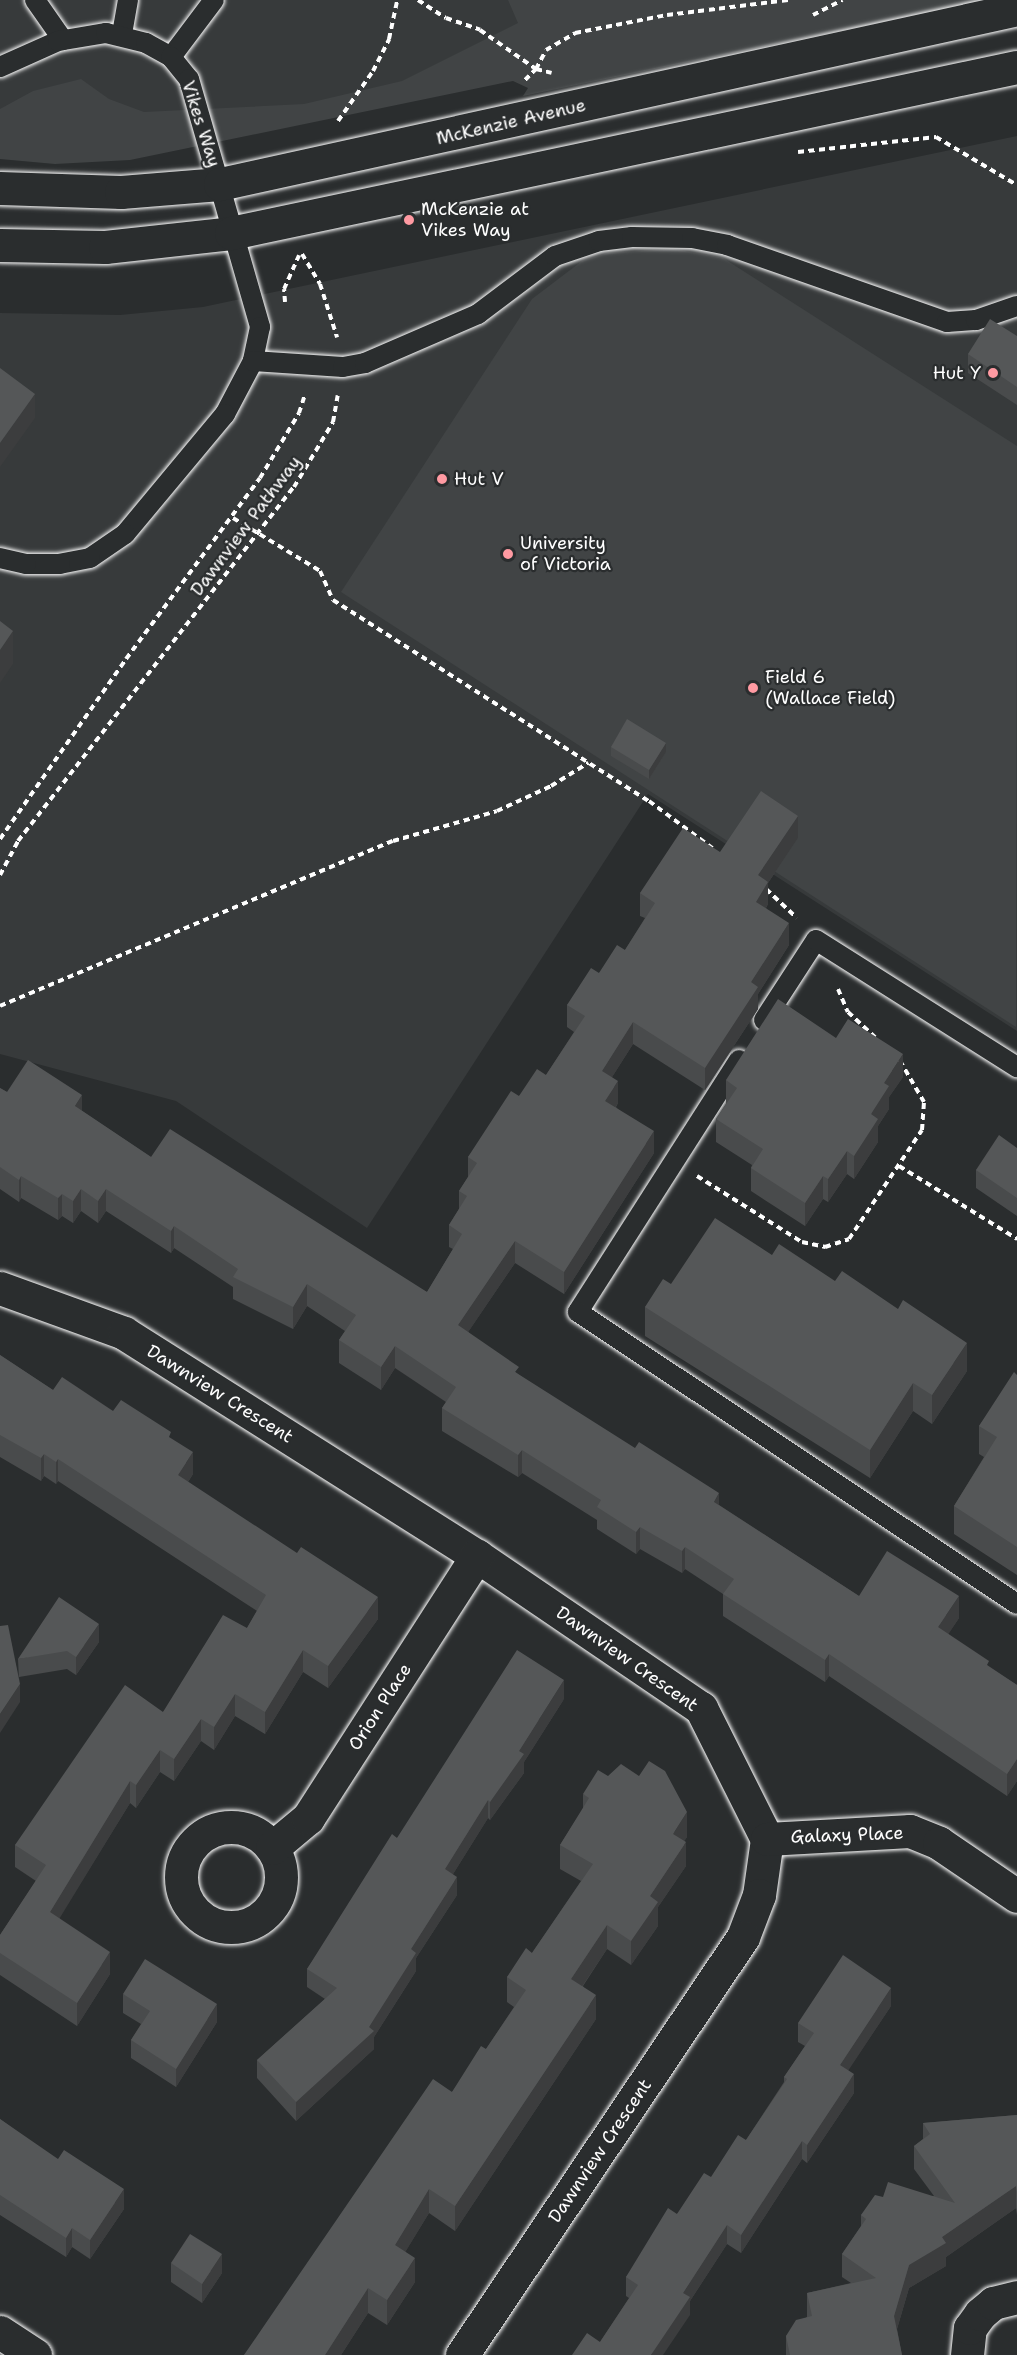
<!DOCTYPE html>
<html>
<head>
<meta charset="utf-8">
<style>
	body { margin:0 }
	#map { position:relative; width:1017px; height:2355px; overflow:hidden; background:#2a2d2e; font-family:"Shantell Sans",sans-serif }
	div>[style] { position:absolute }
	.built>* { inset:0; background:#373a3b }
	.green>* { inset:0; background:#414445 }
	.path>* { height:4px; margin-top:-2px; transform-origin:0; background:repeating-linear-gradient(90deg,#fff 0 6px,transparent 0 10.5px) }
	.roads { filter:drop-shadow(0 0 2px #fff) drop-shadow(0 0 2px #fff) }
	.service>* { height:20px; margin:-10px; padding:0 10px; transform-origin:10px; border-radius:10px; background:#2a2d2e }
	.minor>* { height:33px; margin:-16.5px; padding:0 16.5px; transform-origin:16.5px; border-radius:16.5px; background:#2a2d2e }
	.minor>.ring { margin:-16.5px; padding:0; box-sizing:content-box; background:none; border:33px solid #2a2d2e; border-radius:50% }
	.secondary>* { height:33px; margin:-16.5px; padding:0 16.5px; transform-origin:16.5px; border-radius:16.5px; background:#2a2d2e }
	.wall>* { inset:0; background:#494b4c }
	.shaded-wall>* { inset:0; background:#3c3d3e }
	.building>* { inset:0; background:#555758 }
	.dots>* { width:16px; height:16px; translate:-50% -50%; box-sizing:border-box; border:3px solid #2a2d2e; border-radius:50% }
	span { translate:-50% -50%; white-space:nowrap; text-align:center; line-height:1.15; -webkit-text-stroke:4.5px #2a2d2e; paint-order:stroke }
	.street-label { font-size:18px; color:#fff }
	.poi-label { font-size:18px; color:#fff }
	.left { translate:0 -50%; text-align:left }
	.right { translate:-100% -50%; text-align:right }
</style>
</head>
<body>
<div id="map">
	<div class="built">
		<i style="clip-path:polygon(0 0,848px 0,241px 131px,0 145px)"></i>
		<i style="clip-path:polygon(1017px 136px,1017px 1031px,648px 794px,367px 1228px,176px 1101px,0 1054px,0 313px,120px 315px,203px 307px)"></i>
	</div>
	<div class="green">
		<i style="clip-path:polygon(508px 0,990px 0,523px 96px,528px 88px,513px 81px,130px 160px,55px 164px,0 159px,0 109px,33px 91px,81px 79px,109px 99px,144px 112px,304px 104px,402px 81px,518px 23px)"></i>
		<i style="clip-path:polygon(673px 249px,723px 258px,1017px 446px,1016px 1027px,341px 592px,532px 299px,582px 261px,608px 253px)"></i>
	</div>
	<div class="path">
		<i style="left:418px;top:0;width:33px;rotate:33deg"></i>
		<i style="left:446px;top:18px;width:36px;rotate:19deg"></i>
		<i style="left:480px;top:30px;width:68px;rotate:34.9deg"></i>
		<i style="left:536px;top:69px;width:16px;rotate:14deg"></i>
		<i style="left:813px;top:15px;width:33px;rotate:-27deg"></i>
		<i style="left:525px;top:80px;width:16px;rotate:-45deg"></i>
		<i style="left:536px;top:69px;width:21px;rotate:-62deg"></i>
		<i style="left:546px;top:50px;width:34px;rotate:-30deg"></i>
		<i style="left:575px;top:33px;width:94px;rotate:-11.1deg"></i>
		<i style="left:667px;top:15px;width:122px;rotate:-7.1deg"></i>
		<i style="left:338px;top:121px;width:61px;rotate:-55deg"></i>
		<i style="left:373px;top:71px;width:36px;rotate:-63deg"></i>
		<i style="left:389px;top:39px;width:40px;rotate:-78deg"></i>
		<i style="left:798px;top:152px;width:139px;rotate:-6.2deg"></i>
		<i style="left:936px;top:137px;width:94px;rotate:30.7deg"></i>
		<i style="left:302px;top:254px;width:35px;rotate:59deg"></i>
		<i style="left:320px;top:284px;width:56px;rotate:72.2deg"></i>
		<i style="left:285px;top:302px;width:13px;rotate:-94deg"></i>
		<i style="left:284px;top:289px;width:37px;rotate:-66deg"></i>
		<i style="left:233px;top:518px;width:102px;rotate:31.3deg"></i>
		<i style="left:320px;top:571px;width:32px;rotate:66deg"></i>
		<i style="left:333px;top:600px;width:375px;rotate:32.5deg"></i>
		<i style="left:649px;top:801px;width:79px;rotate:36.7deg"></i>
		<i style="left:0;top:839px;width:220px;rotate:-55deg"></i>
		<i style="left:126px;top:659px;width:225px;rotate:-53.5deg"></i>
		<i style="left:260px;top:478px;width:76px;rotate:-59deg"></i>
		<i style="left:299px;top:413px;width:20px;rotate:-72deg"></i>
		<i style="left:0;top:875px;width:38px;rotate:-62deg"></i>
		<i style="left:18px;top:841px;width:449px;rotate:-52.1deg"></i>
		<i style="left:294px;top:487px;width:76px;rotate:-59deg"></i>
		<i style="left:333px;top:422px;width:27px;rotate:-80deg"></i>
		<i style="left:766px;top:889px;width:42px;rotate:43.1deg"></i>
		<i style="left:838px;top:989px;width:25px;rotate:67deg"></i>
		<i style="left:848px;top:1012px;width:37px;rotate:43deg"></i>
		<i style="left:0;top:1006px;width:426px;rotate:-22.8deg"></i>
		<i style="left:393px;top:841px;width:108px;rotate:-16.1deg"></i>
		<i style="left:497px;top:811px;width:60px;rotate:-24.8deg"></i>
		<i style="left:551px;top:786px;width:44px;rotate:-31.9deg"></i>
		<i style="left:899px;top:1166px;width:139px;rotate:31.7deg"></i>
		<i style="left:697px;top:1176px;width:124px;rotate:32.2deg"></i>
		<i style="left:802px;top:1242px;width:24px;rotate:12deg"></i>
		<i style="left:825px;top:1247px;width:25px;rotate:-18deg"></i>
		<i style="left:849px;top:1239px;width:131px;rotate:-56.2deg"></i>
		<i style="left:922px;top:1130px;width:28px;rotate:-86deg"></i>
		<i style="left:924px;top:1102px;width:48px;rotate:-120.3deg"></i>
	</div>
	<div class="roads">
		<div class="service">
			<i style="left:35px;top:0;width:49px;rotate:55deg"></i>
			<i style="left:122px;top:34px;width:35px;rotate:-80deg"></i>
			<i style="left:171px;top:57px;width:71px;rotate:-53deg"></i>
			<i style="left:0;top:67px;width:64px;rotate:-24.1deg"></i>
			<i style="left:58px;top:41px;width:49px;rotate:-9.5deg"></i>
			<i style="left:106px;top:33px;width:41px;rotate:14deg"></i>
			<i style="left:146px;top:43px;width:29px;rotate:29deg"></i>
			<i style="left:171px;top:57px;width:28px;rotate:51deg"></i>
			<i style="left:189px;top:79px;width:258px;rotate:74deg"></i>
			<i style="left:260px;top:327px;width:35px;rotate:102deg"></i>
			<i style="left:253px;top:361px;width:60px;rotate:117.8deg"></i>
			<i style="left:225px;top:414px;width:156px;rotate:129.8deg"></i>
			<i style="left:125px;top:534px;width:42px;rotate:145.6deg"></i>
			<i style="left:90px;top:558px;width:31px;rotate:169deg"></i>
			<i style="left:60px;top:564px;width:34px;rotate:180deg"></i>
			<i style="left:26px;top:564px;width:27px;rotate:-167deg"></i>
			<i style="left:253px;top:361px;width:90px;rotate:3.8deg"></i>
			<i style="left:343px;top:367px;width:22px;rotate:-10deg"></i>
			<i style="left:365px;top:363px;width:123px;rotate:-23.4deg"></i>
			<i style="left:478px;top:314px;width:96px;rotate:-37deg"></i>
			<i style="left:555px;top:256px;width:46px;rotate:-18.8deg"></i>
			<i style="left:599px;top:241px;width:33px;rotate:-7deg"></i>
			<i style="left:632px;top:237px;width:60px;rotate:1deg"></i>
			<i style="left:692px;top:238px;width:36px;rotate:11deg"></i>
			<i style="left:727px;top:245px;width:233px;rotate:19.3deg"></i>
			<i style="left:947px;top:322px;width:29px;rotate:-4deg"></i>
			<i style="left:976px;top:320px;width:43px;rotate:-18.9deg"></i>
			<i style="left:764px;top:1020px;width:95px;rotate:-57deg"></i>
			<i style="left:816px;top:940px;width:238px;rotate:32.3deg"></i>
			<i style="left:739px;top:1060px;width:299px;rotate:122.6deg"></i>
			<i style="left:578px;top:1312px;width:527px;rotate:33.63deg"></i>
		</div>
		<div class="minor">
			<i style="left:0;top:1288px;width:132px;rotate:19.9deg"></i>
			<i style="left:124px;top:1333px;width:418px;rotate:32.3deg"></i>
			<i style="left:477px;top:1556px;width:271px;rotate:34.2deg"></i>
			<i style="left:701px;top:1708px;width:147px;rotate:63.3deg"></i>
			<i style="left:767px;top:1839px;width:57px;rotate:98.1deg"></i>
			<i style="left:759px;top:1895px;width:45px;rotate:110.9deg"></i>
			<i style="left:743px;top:1937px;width:504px;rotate:123.91deg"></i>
			<i class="ring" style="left:181px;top:1827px;width:67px;height:67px"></i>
			<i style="left:767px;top:1839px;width:143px;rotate:-3.2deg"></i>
			<i style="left:910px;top:1831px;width:31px;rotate:22deg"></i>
			<i style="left:939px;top:1843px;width:94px;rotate:34.2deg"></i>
			<i style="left:272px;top:1848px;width:47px;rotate:-39.8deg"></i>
			<i style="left:308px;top:1818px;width:312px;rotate:-57.2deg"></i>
			<i style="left:0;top:2332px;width:42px;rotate:33.3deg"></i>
			<i style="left:967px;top:2355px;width:27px;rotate:-84deg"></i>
			<i style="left:970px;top:2328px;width:17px;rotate:-54deg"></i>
			<i style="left:980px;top:2314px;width:17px;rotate:-40deg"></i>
			<i style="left:993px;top:2303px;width:25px;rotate:-14deg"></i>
		</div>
		<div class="secondary">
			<i style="left:0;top:188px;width:121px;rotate:1.9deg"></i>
			<i style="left:121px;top:192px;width:99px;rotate:-4.6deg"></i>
			<i style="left:220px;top:184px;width:816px;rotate:-12.38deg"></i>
			<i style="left:0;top:245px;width:105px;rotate:1.1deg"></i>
			<i style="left:105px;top:247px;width:127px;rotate:-6.3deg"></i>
			<i style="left:231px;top:233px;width:803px;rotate:-11.93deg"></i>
		</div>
	</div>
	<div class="wall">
		<i style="clip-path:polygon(1017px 336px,1017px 405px,968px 373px,968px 354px)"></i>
		<i style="clip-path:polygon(611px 747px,666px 752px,649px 779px,611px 756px)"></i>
		<i style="clip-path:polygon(798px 838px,768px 883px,768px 904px,766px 908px,789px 945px,758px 994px,758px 1009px,705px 1090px,633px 1044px,612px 1077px,618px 1103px,616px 1107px,654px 1153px,564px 1294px,515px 1263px,468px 1332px,519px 1375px,859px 1596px,959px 1618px,948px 1634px,989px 1667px,1017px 1685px,1017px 1781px,1007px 1796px,829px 1676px,825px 1682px,723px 1616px,723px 1594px,685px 1569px,682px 1573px,640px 1549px,636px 1554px,597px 1529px,597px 1520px,522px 1473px,518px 1477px,442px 1431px,442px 1408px,446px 1402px,395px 1368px,381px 1390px,339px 1363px,339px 1340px,345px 1331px,307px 1306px,293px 1329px,233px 1299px,233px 1287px,174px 1248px,171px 1253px,106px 1211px,98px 1223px,81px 1211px,73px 1223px,62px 1216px,58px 1220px,21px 1198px,19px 1202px,0 1189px,0 1088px,7px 1092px,82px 1111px,151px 1157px,427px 1292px,453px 1249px,449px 1247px,449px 1225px,459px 1209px,459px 1191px,468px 1177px,468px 1157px,519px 1096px,546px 1075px,574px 1032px,567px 1027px,567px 1005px,599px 973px,625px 950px,645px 918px,640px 916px,640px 893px,720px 852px)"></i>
		<i style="clip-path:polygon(836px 1038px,903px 1077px,889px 1097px,889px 1109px,878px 1126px,878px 1142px,854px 1179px,847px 1174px,828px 1202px,823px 1199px,805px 1226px,751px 1191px,751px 1168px,752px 1165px,716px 1142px,716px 1119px,726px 1104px,726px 1080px)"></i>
		<i style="clip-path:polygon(1017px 1148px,1017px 1216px,976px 1188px,976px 1170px)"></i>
		<i style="clip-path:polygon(772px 1255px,967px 1371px,932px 1424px,913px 1411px,870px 1478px,645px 1336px,645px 1307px,671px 1284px)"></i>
		<i style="clip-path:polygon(0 1355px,53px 1390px,113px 1411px,171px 1439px,193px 1474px,188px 1482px,378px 1619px,328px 1688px,303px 1672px,265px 1734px,235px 1716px,214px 1750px,201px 1741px,174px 1781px,160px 1772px,136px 1808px,130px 1803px,59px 1918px,110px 1974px,77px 2026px,0 1975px,0 1935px,36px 1881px,15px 1867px,15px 1845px,163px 1712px,247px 1628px,257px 1611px,58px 1481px,56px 1484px,44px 1476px,41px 1481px,0 1457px)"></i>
		<i style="clip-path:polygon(1017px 1375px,1017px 1575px,954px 1534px,954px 1506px,984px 1457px,979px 1454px,979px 1426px)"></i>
		<i style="clip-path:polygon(99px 1642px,76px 1675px,67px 1669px,19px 1677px,20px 1702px,18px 1659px)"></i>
		<i style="clip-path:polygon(564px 1699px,524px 1762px,524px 1773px,490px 1820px,488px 1818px,453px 1874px,457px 1895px,416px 1958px,416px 1971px,374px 2037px,374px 2049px,296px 2121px,257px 2078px,257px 2060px,325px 1999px,307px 1987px,307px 1969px,397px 1838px)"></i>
		<i style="clip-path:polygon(583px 1794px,687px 1837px,684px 1841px,686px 1866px,658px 1907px,658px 1926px,631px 1965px,607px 1949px,583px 1986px,596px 2019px,455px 2231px,429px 2213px,405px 2252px,415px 2282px,387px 2325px,368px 2313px,341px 2355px,244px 2355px,486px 2049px,514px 2007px,507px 2002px,507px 1977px,532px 1953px,581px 1881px,560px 1869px,560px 1845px,583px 1809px)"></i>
		<i style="clip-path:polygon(123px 1994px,217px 2022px,176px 2087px,131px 2058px,131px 2040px,141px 2024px,123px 2013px)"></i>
		<i style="clip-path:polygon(891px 2006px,848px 2070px,854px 2093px,807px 2163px,802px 2159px,741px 2253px,727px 2244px,690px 2301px,690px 2315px,600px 2342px,629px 2298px,626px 2296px,626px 2277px,677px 2214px,746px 2140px,784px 2082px,784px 2077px,805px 2046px,798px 2042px,798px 2023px)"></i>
		<i style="clip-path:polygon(1017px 2115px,1017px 2215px,1016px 2208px,946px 2257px,946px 2266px,909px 2288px,897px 2329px,902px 2355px,786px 2355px,786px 2336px,807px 2317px,807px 2293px,851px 2283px,842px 2277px,842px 2254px,861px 2226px,861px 2215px,883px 2197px,934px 2196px,914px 2169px,914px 2146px,923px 2139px,923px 2123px)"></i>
		<i style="clip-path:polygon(0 2119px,124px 2209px,90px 2259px,72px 2247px,66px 2257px,0 2215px)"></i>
		<i style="clip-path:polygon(171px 2263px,222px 2273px,202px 2303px,171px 2282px)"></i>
	</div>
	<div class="shaded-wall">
		<i style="clip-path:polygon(35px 394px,35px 418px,0 467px,0 443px)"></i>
		<i style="clip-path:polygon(13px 631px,13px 664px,0 683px,0 650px)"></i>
		<i style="clip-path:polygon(666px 743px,666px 752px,649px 779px,649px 770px)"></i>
		<i style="clip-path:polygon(798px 816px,798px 838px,768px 883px,768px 904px,756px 924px,756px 902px,758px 875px)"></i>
		<i style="clip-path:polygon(789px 923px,789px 945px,758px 994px,758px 1009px,705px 1090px,705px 1068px,751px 982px)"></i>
		<i style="clip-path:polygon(633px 1022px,633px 1044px,602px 1093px,602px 1071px)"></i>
		<i style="clip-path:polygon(903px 1054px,903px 1077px,889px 1097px,889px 1109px,878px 1126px,878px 1142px,854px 1179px,854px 1156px,884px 1083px)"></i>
		<i style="clip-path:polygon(618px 1081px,618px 1103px,605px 1123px,605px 1101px)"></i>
		<i style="clip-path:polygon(82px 1095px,82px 1117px,75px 1106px)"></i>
		<i style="clip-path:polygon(654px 1131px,654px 1153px,564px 1294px,564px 1272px)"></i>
		<i style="clip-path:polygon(847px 1151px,847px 1174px,828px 1202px,828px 1179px)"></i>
		<i style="clip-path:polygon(21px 1176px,21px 1198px,19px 1202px,19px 1180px)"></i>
		<i style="clip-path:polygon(823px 1176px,823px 1199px,805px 1226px,805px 1203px)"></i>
		<i style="clip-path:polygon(81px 1189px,81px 1211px,73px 1223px,73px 1201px)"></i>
		<i style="clip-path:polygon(106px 1189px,106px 1211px,98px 1223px,98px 1201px)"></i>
		<i style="clip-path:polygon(62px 1194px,62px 1216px,58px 1220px,58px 1198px)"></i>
		<i style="clip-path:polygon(174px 1226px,174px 1248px,171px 1253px,171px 1231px)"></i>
		<i style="clip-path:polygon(515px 1241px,515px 1263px,458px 1347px,458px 1325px)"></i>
		<i style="clip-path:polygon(307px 1284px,307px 1306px,293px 1329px,293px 1307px)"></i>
		<i style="clip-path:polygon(967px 1343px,967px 1371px,932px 1424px,932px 1395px)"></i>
		<i style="clip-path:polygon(395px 1346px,395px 1368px,381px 1390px,381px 1367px)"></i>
		<i style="clip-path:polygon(913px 1383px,913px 1411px,870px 1478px,870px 1450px)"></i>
		<i style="clip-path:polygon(522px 1450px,522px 1473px,518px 1477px,518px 1455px)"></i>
		<i style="clip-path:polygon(193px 1452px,193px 1474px,178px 1497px,178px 1475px)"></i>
		<i style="clip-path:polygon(44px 1454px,44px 1476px,41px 1481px,41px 1458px)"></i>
		<i style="clip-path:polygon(58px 1459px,58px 1481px,56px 1484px,56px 1462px)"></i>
		<i style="clip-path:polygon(719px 1493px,719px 1516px,714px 1502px)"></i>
		<i style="clip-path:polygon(640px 1527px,640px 1549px,636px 1554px,636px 1532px)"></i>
		<i style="clip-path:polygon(685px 1547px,685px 1569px,682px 1573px,682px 1551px)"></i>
		<i style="clip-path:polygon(959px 1596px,959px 1618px,938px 1650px,938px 1627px)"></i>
		<i style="clip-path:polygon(378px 1597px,378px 1619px,328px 1688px,328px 1666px)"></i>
		<i style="clip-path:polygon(99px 1624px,99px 1642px,76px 1675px,76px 1657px)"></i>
		<i style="clip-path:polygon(303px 1650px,303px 1672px,265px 1734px,265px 1712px)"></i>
		<i style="clip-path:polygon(829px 1654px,829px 1676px,825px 1682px,825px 1660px)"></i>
		<i style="clip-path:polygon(564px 1680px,564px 1699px,524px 1762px,524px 1773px,490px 1820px,490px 1802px,519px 1751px)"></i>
		<i style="clip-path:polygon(20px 1684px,20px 1702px,0 1733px,0 1714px)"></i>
		<i style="clip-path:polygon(235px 1694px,235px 1716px,214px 1750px,214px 1727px)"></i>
		<i style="clip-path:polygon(201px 1719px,201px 1741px,174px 1781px,174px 1759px)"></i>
		<i style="clip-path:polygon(160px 1750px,160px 1772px,136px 1808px,136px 1785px)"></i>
		<i style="clip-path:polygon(1017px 1759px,1017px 1781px,1007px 1796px,1007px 1774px)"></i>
		<i style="clip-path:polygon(130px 1781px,130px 1803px,50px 1934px,50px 1912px)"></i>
		<i style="clip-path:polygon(488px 1800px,488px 1818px,445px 1887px,445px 1869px)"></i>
		<i style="clip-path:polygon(687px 1812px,687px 1837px,673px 1858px,673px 1834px)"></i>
		<i style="clip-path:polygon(686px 1842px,686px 1866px,658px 1907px,658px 1926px,631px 1965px,631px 1941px,650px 1896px)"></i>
		<i style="clip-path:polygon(457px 1877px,457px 1895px,416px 1958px,416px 1971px,374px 2037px,374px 2049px,296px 2121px,296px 2102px,369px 2027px,411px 1949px)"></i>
		<i style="clip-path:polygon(607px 1925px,607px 1949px,571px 2003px,571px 1979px)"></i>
		<i style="clip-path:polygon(110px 1952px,110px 1974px,77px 2026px,77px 2003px)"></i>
		<i style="clip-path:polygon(891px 1988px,891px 2006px,840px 2083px,840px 2065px)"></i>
		<i style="clip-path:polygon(596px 1995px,596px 2019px,455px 2231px,455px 2206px)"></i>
		<i style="clip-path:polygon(217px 2004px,217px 2022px,176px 2087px,176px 2069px)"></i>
		<i style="clip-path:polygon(854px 2074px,854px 2093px,807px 2163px,807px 2145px)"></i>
		<i style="clip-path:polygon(802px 2141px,802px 2159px,741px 2253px,741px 2235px)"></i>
		<i style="clip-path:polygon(1016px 2186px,1016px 2208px,946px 2257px,946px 2266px,909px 2288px,894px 2339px,894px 2316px,909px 2265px,942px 2237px)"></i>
		<i style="clip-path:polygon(124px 2189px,124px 2209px,90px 2259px,90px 2240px)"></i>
		<i style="clip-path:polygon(429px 2189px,429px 2213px,395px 2269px,395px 2245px)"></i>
		<i style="clip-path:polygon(727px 2225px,727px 2244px,690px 2301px,690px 2315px,663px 2355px,651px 2355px,683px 2293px)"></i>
		<i style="clip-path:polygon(72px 2228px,72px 2247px,66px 2257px,66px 2238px)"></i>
		<i style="clip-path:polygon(222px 2254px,222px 2273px,202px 2303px,202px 2284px)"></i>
		<i style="clip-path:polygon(415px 2258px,415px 2282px,387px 2325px,387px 2300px)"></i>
		<i style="clip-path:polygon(368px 2288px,368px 2313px,341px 2355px,325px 2355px)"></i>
	</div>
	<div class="building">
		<i style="clip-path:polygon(990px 319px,1017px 336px,1017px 387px,968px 354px)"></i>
		<i style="clip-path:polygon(0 368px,35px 394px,0 443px)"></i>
		<i style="clip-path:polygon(0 621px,13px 631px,0 650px)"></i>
		<i style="clip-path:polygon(627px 719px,666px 743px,649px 770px,611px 747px)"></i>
		<i style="clip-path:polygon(761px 791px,798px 816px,758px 875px,768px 882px,756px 902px,789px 923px,751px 982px,758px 987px,705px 1068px,633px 1022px,602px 1071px,618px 1081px,605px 1101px,654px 1131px,564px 1272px,515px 1241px,458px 1325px,519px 1367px,515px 1372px,635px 1448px,639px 1442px,719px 1493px,714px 1502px,859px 1596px,887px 1551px,959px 1596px,938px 1627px,989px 1661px,987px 1665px,1017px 1685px,1017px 1759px,1007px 1774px,829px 1654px,825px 1660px,723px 1594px,734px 1579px,685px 1547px,682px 1551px,640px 1527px,636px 1532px,597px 1507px,601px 1500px,522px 1450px,518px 1455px,442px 1408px,456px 1387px,395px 1346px,381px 1367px,339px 1340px,356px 1315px,307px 1284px,293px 1307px,233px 1277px,238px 1269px,174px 1226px,171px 1231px,106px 1189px,98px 1201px,81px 1189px,73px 1201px,62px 1194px,58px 1198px,21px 1176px,19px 1180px,0 1167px,0 1088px,7px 1092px,28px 1060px,82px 1095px,75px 1106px,151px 1157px,170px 1129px,427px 1292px,462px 1234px,449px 1225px,467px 1196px,459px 1191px,477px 1163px,468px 1157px,511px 1091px,519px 1096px,537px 1069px,546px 1075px,585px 1016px,567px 1005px,591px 968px,599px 973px,617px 945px,625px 950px,655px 903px,640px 893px,683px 828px,720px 852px)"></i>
		<i style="clip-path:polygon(778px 999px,836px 1038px,848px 1019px,903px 1054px,884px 1083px,889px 1086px,871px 1114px,878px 1119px,854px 1156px,847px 1151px,828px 1179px,823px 1176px,805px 1203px,751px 1168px,763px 1149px,716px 1119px,737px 1088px,726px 1080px)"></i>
		<i style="clip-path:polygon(999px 1135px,1017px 1148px,1017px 1198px,976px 1170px)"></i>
		<i style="clip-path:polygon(715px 1218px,772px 1255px,779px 1244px,835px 1281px,842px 1271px,898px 1309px,903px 1300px,967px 1343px,932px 1395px,913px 1383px,870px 1450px,645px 1307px,663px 1279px,671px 1284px)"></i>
		<i style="clip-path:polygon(0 1355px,53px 1390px,62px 1377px,113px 1411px,121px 1400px,171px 1432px,169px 1437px,193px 1452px,178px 1475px,297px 1553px,301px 1547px,378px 1597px,328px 1666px,303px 1650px,265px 1712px,235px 1694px,214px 1727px,201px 1719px,174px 1759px,160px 1750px,136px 1785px,130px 1781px,50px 1912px,110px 1952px,77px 2003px,0 1953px,0 1935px,46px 1865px,15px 1845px,125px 1685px,163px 1712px,223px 1615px,247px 1628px,266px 1595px,58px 1459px,56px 1462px,44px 1454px,41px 1458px,0 1435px)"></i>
		<i style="clip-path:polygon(1014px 1372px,1017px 1375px,1017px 1547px,954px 1506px,997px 1437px,979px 1426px)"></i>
		<i style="clip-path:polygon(59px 1597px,99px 1624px,76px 1657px,67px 1651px,18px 1659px)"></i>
		<i style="clip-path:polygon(8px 1625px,20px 1684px,0 1714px,0 1626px)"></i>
		<i style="clip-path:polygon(517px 1650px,564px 1680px,519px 1751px,524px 1754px,490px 1802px,488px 1800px,445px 1869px,457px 1877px,411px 1949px,416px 1953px,369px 2027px,374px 2031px,296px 2102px,257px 2060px,337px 1988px,307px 1969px,392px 1834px,397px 1838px)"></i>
		<i style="clip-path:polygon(649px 1761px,665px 1771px,687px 1812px,673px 1834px,686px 1842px,650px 1896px,658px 1902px,631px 1941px,607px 1925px,571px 1979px,596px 1995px,455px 2206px,429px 2189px,395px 2245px,415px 2258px,387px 2300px,368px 2288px,325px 2355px,244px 2355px,433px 2079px,452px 2092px,481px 2046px,486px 2049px,526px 1990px,507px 1977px,526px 1948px,532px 1953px,593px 1864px,560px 1845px,589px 1798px,583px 1794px,598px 1770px,608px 1776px,621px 1764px,639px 1776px)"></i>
		<i style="clip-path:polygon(843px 1955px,891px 1988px,840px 2065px,854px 2074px,807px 2145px,802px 2141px,741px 2235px,727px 2225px,683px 2293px,690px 2297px,651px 2355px,572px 2355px,587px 2333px,600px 2342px,638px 2285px,626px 2277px,668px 2208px,677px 2214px,704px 2173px,711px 2177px,738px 2135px,746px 2140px,787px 2079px,784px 2077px,814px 2033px,798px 2023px)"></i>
		<i style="clip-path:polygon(145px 1959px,217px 2004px,176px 2069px,131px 2040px,150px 2011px,123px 1994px)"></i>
		<i style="clip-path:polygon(1017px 2115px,1017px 2192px,1016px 2186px,942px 2237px,946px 2243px,909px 2265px,894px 2316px,902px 2355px,790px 2355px,786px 2336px,796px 2320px,812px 2316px,807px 2293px,876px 2278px,842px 2254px,866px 2219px,861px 2215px,875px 2195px,883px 2197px,888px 2182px,955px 2203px,914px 2146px,930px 2134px,923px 2123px)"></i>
		<i style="clip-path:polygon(0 2119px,58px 2159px,64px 2150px,124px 2189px,90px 2240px,72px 2228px,66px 2238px,0 2195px)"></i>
		<i style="clip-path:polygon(190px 2234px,222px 2254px,202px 2284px,171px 2263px)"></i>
	</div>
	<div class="dots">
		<i style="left:409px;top:220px;background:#ff9aa2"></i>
		<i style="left:993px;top:373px;background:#ff9aa2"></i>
		<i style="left:442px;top:479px;background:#ff9aa2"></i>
		<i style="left:508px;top:554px;background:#ff9aa2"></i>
		<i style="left:753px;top:688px;background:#ff9aa2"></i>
	</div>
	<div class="street-label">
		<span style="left:511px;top:122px;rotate:-13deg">McKenzie Avenue</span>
		<span style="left:201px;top:124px;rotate:72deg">Vikes Way</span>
		<span style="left:246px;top:526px;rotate:-53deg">Dawnview Pathway</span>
		<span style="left:220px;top:1394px;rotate:32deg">Dawnview Crescent</span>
		<span style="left:627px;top:1659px;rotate:35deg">Dawnview Crescent</span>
		<span style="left:380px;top:1707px;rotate:-57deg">Orion Place</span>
		<span style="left:847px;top:1835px;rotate:-2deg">Galaxy Place</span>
		<span style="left:600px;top:2151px;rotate:-56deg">Dawnview Crescent</span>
	</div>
	<div class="poi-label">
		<span class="left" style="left:421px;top:220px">McKenzie at<br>Vikes Way</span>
		<span class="right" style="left:981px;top:373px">Hut Y</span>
		<span class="left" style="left:454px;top:479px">Hut V</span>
		<span class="left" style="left:520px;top:554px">University<br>of Victoria</span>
		<span class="left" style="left:765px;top:688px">Field 6<br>(Wallace Field)</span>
	</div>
</div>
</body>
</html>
